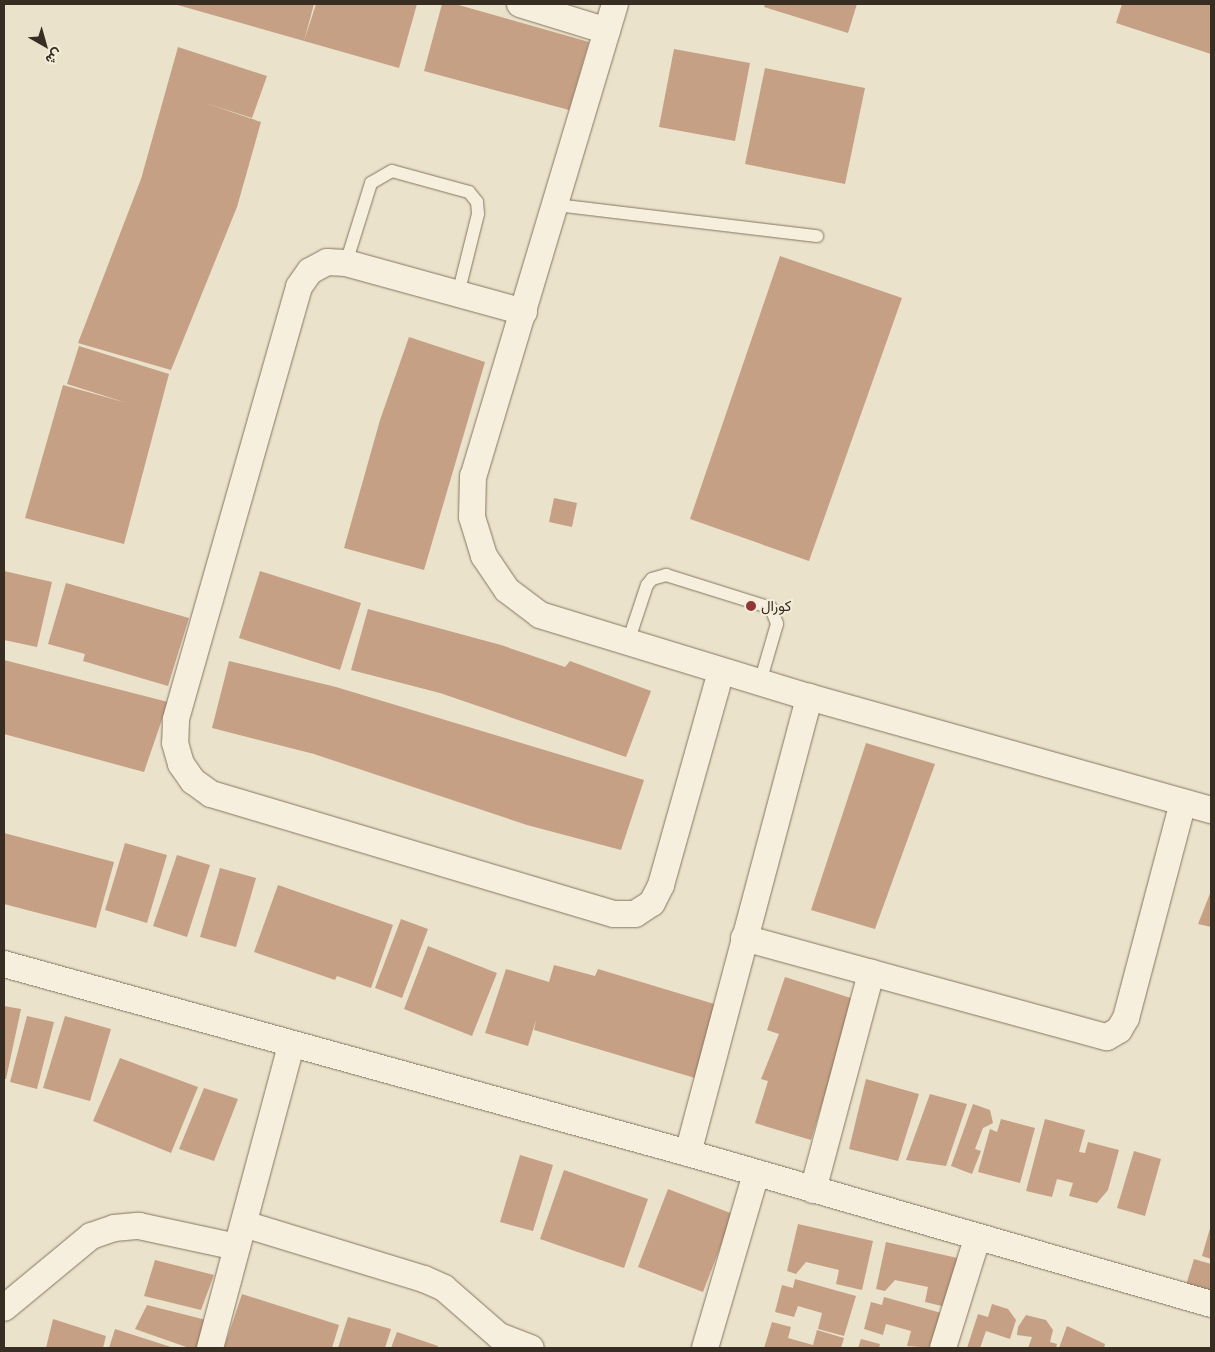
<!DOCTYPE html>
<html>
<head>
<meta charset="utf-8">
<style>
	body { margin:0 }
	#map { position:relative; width:1215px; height:1352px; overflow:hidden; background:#ebe2cb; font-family:"Source Serif 4",Vazirmatn,serif }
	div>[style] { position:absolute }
	.building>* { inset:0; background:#c5a084 }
	.roads { filter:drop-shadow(0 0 1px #867560) drop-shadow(0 0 1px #867560) }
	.lane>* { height:12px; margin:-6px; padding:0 6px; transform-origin:6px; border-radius:6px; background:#f6efdd }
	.street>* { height:26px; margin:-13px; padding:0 13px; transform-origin:13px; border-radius:13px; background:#f6efdd }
	.dots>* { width:14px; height:14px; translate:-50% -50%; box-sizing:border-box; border:2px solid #f3ecda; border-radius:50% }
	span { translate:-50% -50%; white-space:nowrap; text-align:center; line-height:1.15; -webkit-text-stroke:4px #f3ecda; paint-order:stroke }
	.poi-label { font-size:15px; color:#382d22 }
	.left { translate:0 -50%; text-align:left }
	.frame { position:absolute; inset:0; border:5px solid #382d22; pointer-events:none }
	.north { position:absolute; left:20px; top:20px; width:50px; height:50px; -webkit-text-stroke:4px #f3ecda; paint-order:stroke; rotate:142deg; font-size:14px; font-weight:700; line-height:20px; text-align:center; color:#382d22 }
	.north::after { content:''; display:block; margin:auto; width:18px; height:22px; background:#382d22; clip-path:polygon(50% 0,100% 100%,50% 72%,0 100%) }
</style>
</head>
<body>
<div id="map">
	<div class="building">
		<i style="clip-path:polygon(174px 4px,314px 4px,304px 41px,316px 4px,417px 4px,399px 68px)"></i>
		<i style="clip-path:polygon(442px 4px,455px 4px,589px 42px,569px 110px,424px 71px)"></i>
		<i style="clip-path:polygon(765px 4px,857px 4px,848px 33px,764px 7px)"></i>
		<i style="clip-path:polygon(1122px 4px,1211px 4px,1211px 54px,1116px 23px)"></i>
		<i style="clip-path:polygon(178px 47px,267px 76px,252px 118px,205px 103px,261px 122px,237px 207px,171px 370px,78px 343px,141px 179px)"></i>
		<i style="clip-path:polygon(674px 49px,750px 63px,735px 141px,659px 127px)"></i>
		<i style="clip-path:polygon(765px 68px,865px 88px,845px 184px,745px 164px)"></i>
		<i style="clip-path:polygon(780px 256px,902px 298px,809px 561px,690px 519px)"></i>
		<i style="clip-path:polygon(409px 337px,485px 362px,424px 570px,344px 548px,380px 420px)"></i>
		<i style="clip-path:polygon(79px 346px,169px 374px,124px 544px,25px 518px,63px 385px,127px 403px,67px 384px)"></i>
		<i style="clip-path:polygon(554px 498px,577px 503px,572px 527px,549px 522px)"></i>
		<i style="clip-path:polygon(4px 571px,52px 582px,37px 647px,4px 640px)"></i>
		<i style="clip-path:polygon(260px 571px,361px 603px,340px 670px,239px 638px)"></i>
		<i style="clip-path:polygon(66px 583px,189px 618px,168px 686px,83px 661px,85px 654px,48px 644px)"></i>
		<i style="clip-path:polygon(368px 609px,501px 645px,565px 667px,570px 661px,651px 691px,626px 757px,440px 693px,351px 670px)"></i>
		<i style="clip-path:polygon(4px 660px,168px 702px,144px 772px,4px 734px)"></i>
		<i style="clip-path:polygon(229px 661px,336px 687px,644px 780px,621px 850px,527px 825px,314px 754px,212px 728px)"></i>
		<i style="clip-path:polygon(866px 743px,935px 764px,875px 929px,811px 910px)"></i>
		<i style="clip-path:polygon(4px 833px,114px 862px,96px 928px,4px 904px)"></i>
		<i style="clip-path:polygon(125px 843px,167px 855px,147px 923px,105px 910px)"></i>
		<i style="clip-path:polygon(177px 855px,210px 865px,187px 937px,153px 926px)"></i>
		<i style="clip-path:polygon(220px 868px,256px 878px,236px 947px,200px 937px)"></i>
		<i style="clip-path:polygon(278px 885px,393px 925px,371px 988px,337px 976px,335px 980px,254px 952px)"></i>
		<i style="clip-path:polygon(1211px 891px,1211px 927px,1198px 924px)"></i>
		<i style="clip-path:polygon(401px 919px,428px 929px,402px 998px,375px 988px)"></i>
		<i style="clip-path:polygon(428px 946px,497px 973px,472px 1036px,404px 1009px)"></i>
		<i style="clip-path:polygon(554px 965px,595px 976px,598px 969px,721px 1006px,695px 1078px,534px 1030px,536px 1020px,528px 1046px,485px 1033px,506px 969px,549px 982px)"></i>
		<i style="clip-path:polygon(785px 977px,854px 999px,811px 1140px,755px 1123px,768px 1081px,761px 1079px,779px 1034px,767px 1030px)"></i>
		<i style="clip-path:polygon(4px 1006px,21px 1009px,6px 1079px,4px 1079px)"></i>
		<i style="clip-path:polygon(27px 1016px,54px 1022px,37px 1089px,10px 1082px)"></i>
		<i style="clip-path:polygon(65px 1016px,111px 1029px,90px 1101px,43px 1088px)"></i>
		<i style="clip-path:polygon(120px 1058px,198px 1087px,171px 1153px,93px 1121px)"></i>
		<i style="clip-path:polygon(866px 1079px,919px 1094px,898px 1161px,849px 1149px)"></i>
		<i style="clip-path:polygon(204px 1088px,238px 1099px,214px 1161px,179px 1149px)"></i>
		<i style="clip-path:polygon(930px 1094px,967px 1104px,946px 1166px,906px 1160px)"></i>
		<i style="clip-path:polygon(973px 1104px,990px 1110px,993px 1123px,983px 1128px,975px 1149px,981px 1151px,972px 1174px,951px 1166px)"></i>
		<i style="clip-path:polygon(1001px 1119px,1035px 1128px,1020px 1183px,978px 1172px,990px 1129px,997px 1132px)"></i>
		<i style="clip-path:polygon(1045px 1119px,1085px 1130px,1079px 1152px,1085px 1153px,1088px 1142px,1119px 1150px,1108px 1190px,1097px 1203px,1069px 1196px,1073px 1183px,1057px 1179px,1052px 1197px,1026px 1191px)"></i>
		<i style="clip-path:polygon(1134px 1151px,1161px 1159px,1145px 1216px,1117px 1208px)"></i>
		<i style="clip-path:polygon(520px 1155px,553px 1165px,533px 1231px,500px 1222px)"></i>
		<i style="clip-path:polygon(564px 1170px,648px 1199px,624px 1268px,540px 1239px)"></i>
		<i style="clip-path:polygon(668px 1189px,733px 1214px,703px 1292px,638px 1267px)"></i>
		<i style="clip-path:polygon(798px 1224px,873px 1241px,862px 1290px,836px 1284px,839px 1270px,806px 1262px,796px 1274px,787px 1271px)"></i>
		<i style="clip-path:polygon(1211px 1225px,1211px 1259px,1202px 1256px)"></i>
		<i style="clip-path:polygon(886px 1242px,962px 1259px,950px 1308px,925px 1302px,928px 1287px,895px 1280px,885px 1291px,876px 1289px)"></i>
		<i style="clip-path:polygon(1194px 1259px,1211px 1264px,1211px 1292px,1186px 1285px)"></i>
		<i style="clip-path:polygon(155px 1260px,214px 1275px,201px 1310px,144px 1296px)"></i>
		<i style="clip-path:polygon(795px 1279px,856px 1296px,844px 1336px,818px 1329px,822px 1313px,798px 1306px,794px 1317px,775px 1312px,782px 1285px,793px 1288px)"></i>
		<i style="clip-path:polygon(242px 1294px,339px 1325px,332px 1348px,224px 1348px)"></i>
		<i style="clip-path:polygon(884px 1297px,945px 1314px,935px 1348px,907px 1346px,911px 1331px,886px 1324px,883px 1335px,864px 1329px,871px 1302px,882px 1305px)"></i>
		<i style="clip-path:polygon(992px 1304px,1008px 1309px,1016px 1320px,1010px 1339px,986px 1331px,980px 1348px,967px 1348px,978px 1314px,988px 1317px)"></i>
		<i style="clip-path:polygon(147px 1305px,210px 1321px,196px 1348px,189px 1348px,135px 1329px)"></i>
		<i style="clip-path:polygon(1026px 1315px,1046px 1320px,1053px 1330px,1050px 1342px,1057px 1344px,1056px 1348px,1028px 1348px,1032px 1337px,1017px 1335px,1018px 1327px)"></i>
		<i style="clip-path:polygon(348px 1317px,391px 1329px,385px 1348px,338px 1348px)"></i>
		<i style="clip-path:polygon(53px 1319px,106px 1336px,103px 1348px,46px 1348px)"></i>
		<i style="clip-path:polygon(772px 1322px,791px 1327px,788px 1338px,813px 1345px,817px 1330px,844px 1338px,841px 1348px,764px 1348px)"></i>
		<i style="clip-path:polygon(1067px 1326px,1105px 1344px,1104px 1348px,1059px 1348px)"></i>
		<i style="clip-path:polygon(115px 1329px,174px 1348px,109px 1348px)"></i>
		<i style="clip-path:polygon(397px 1332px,438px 1346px,437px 1348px,391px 1348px)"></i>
		<i style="clip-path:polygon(861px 1339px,880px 1344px,879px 1348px,858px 1348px)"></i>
	</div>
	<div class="roads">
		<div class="lane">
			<i style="left:556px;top:205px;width:263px;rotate:6.8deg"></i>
			<i style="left:346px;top:263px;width:84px;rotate:-72.6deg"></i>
			<i style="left:371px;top:183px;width:24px;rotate:-30deg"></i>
			<i style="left:392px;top:171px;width:80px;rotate:15.3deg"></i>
			<i style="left:469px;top:192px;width:13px;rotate:51deg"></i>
			<i style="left:477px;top:202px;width:12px;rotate:85deg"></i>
			<i style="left:478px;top:214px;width:82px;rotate:104deg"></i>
			<i style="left:628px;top:642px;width:60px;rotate:-71.6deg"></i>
			<i style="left:647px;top:585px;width:8px;rotate:-50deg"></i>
			<i style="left:652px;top:579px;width:15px;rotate:-16deg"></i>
			<i style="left:666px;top:575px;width:110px;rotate:17.4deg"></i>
			<i style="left:771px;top:608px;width:17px;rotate:69deg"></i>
			<i style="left:777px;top:624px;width:60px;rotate:106.3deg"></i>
		</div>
		<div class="street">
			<i style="left:520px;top:4px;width:91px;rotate:17.2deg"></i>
			<i style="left:615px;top:4px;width:493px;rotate:106.7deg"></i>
			<i style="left:473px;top:476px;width:41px;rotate:91.4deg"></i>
			<i style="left:472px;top:517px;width:41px;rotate:72.9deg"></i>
			<i style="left:484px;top:556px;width:41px;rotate:55.9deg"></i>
			<i style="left:507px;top:590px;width:41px;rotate:37.1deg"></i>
			<i style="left:540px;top:615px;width:281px;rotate:17deg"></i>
			<i style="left:809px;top:697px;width:418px;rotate:15.7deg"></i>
			<i style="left:524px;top:312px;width:185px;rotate:-164.6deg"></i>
			<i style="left:346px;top:263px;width:19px;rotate:-177deg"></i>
			<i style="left:327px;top:262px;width:19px;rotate:152deg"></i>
			<i style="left:310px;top:271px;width:19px;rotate:125deg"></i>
			<i style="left:299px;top:287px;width:450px;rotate:105.9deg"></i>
			<i style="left:176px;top:720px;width:23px;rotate:92deg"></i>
			<i style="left:175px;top:743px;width:22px;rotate:74deg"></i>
			<i style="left:181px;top:764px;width:21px;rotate:55deg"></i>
			<i style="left:193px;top:781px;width:22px;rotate:36deg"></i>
			<i style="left:211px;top:794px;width:420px;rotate:16.6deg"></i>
			<i style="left:614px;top:914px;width:21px"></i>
			<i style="left:635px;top:914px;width:20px;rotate:-33deg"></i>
			<i style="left:652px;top:903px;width:20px;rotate:-63deg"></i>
			<i style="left:661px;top:885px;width:222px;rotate:-74.3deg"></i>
			<i style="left:744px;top:938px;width:376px;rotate:15.3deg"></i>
			<i style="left:1107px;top:1037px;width:14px;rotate:-30deg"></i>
			<i style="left:1119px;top:1030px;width:14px;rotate:-60deg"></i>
			<i style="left:1126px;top:1018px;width:223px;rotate:-75.2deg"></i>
			<i style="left:4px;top:964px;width:710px;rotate:15.45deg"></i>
			<i style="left:688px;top:1153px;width:544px;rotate:16.1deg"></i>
			<i style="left:688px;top:1153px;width:472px;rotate:-75.1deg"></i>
			<i style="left:813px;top:1190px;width:225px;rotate:-75deg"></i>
			<i style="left:244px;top:1224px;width:188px;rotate:17deg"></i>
			<i style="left:424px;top:1279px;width:22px;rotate:24deg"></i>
			<i style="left:444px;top:1288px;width:73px;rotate:41.1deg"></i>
			<i style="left:499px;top:1336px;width:34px;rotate:21deg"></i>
			<i style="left:4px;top:1308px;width:113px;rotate:-39.6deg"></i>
			<i style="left:91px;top:1236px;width:24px;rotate:-19deg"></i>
			<i style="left:114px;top:1228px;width:25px;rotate:-5deg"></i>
			<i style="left:139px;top:1226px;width:100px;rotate:12.1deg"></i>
			<i style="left:210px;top:1348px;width:313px;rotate:-75deg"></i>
			<i style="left:705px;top:1348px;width:181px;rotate:-73.7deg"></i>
			<i style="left:943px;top:1348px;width:114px;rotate:-72.7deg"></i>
		</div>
	</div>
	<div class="dots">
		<i style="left:751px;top:606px;background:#903636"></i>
	</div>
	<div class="poi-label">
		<span class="left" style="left:761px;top:606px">كورال</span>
	</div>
	<div class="frame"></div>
	<div class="north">ش</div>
</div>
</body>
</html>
